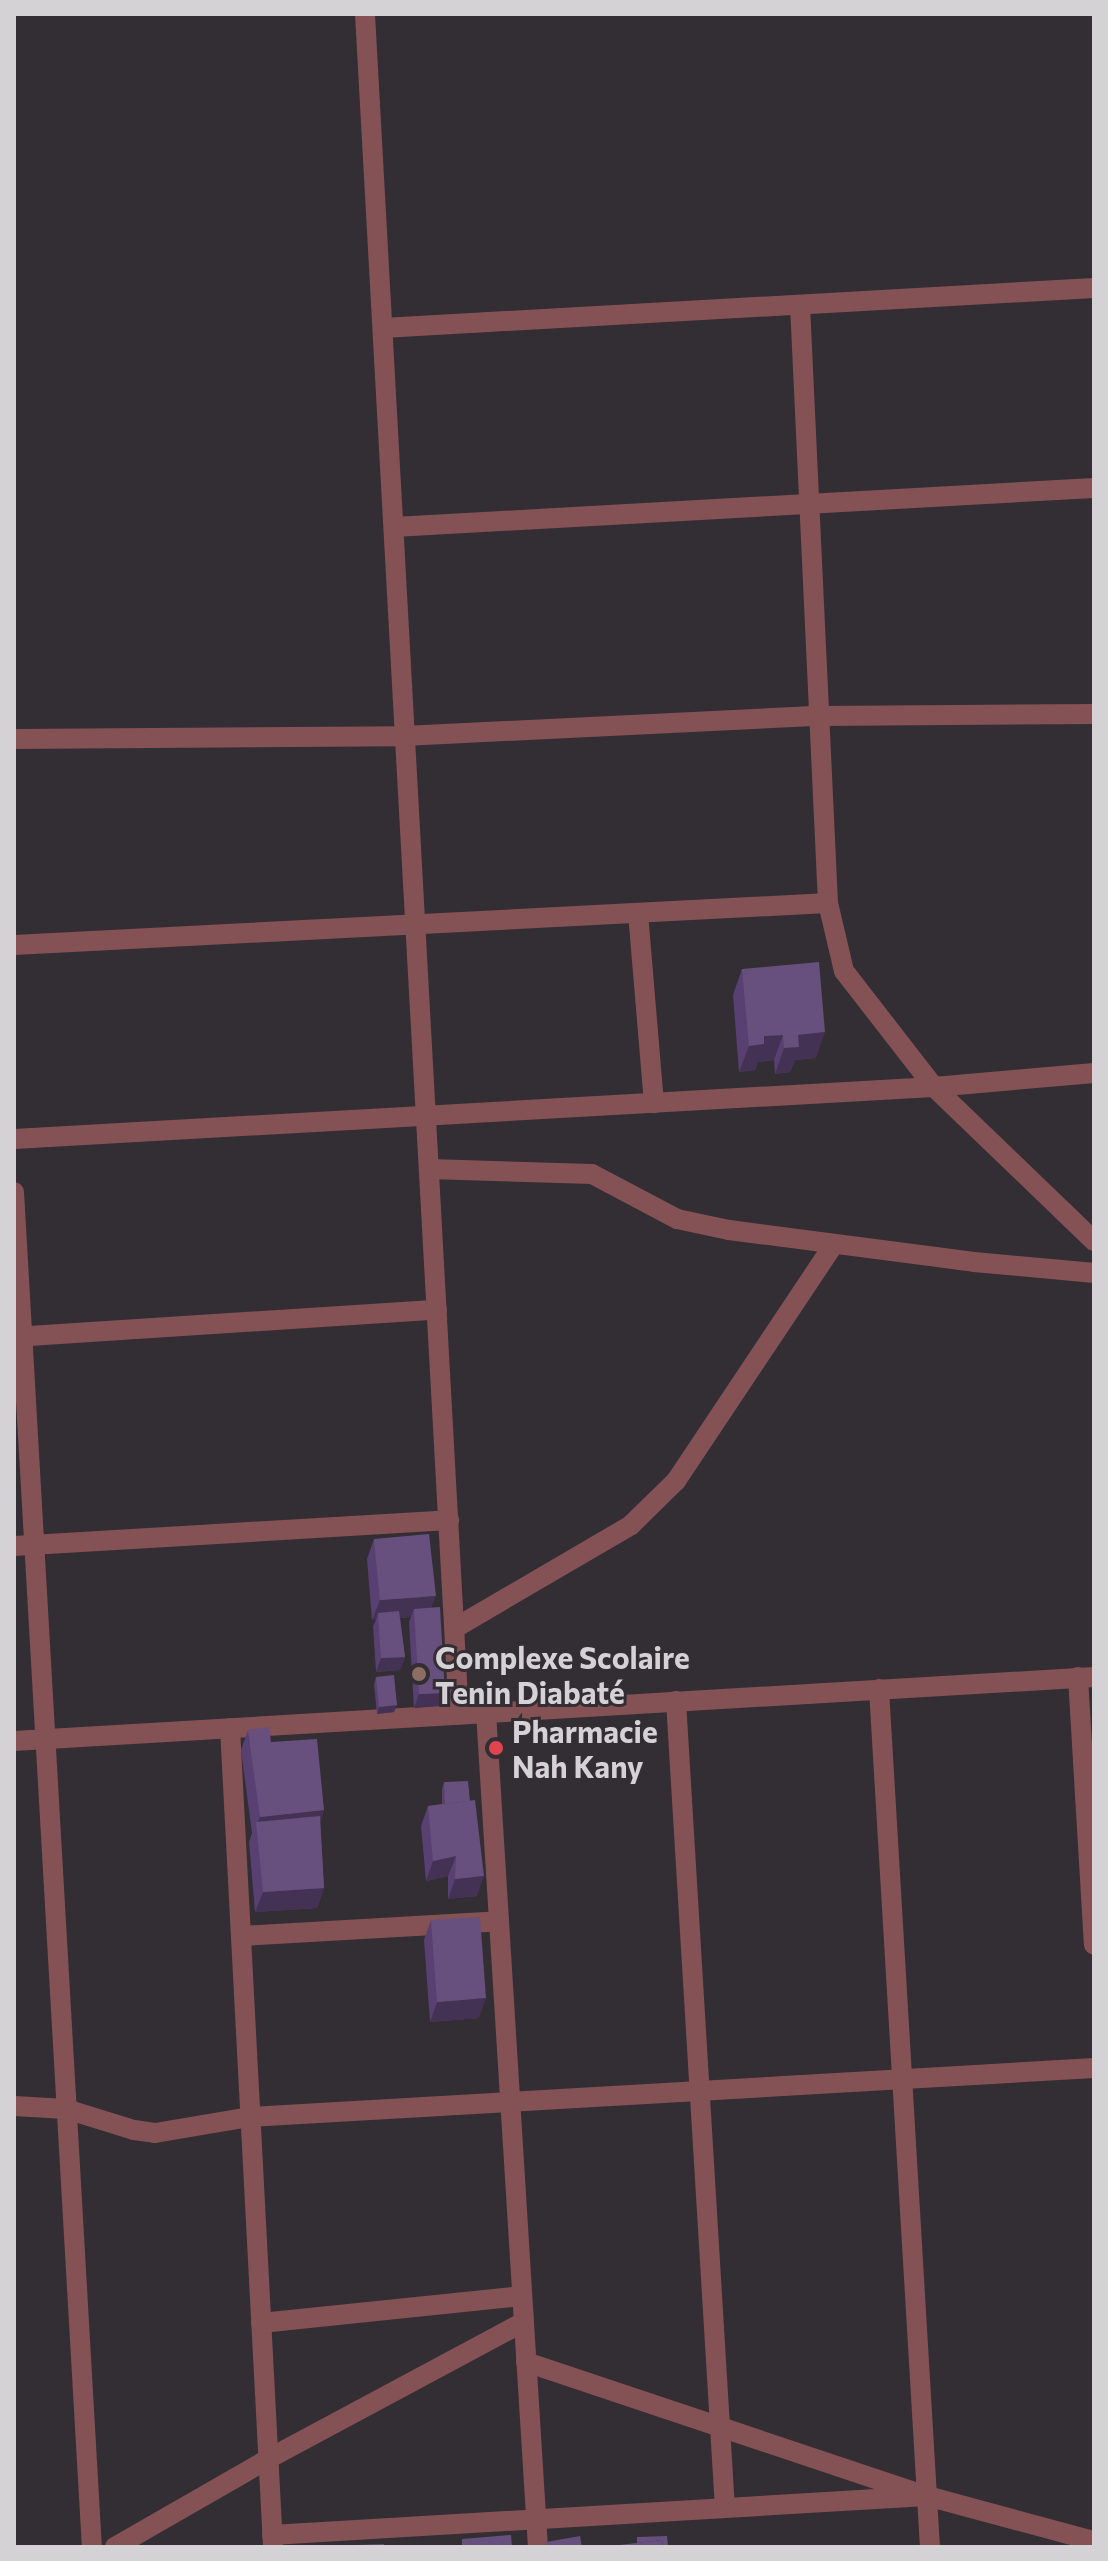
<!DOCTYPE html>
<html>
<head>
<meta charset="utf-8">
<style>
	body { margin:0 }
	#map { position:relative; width:1108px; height:2561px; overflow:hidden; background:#322e33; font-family:Commissioner,sans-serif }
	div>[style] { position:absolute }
	.minor>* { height:20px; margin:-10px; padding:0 10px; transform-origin:10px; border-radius:10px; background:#845155 }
	.wall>* { inset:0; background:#594072 }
	.shaded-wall>* { inset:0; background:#443255 }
	.building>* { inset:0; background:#67507d }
	.dots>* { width:22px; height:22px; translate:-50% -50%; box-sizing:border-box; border:4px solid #322e33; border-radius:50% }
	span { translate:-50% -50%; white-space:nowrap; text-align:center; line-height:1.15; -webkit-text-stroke:6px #322e33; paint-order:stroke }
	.poi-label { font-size:30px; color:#d5d2d6; font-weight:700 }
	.left { translate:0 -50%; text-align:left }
	.frame { position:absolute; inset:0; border:16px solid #d5d2d6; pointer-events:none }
</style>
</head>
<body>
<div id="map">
	<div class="minor">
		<i style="left:365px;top:14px;width:1703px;rotate:86.84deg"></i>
		<i style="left:800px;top:305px;width:599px;rotate:87.32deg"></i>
		<i style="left:828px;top:903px;width:70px;rotate:76.8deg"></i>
		<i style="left:844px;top:971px;width:147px;rotate:52.2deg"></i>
		<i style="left:934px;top:1087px;width:222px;rotate:43.9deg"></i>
		<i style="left:383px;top:328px;width:712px;rotate:-3.22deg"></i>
		<i style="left:394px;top:527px;width:701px;rotate:-3.19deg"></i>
		<i style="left:14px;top:739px;width:390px;rotate:-0.4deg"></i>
		<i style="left:404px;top:736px;width:415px;rotate:-2.8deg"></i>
		<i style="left:819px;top:716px;width:275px;rotate:-0.4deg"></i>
		<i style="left:638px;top:913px;width:191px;rotate:85.2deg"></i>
		<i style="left:14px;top:945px;width:815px;rotate:-2.95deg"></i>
		<i style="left:14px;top:1139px;width:921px;rotate:-3.24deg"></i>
		<i style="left:934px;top:1087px;width:161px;rotate:-5deg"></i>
		<i style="left:429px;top:1169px;width:163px;rotate:1.8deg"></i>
		<i style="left:592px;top:1174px;width:96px;rotate:27.9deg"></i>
		<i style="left:677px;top:1219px;width:53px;rotate:11.9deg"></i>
		<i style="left:729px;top:1230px;width:247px;rotate:7.4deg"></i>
		<i style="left:974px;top:1262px;width:121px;rotate:5.2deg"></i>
		<i style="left:14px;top:1192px;width:1357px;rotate:86.71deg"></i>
		<i style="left:14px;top:1337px;width:424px;rotate:-3.7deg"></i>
		<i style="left:14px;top:1546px;width:436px;rotate:-3.4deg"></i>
		<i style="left:455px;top:1628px;width:204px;rotate:-30.3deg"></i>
		<i style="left:631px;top:1525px;width:63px;rotate:-44.4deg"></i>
		<i style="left:676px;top:1481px;width:285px;rotate:-56.3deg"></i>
		<i style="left:1078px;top:1677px;width:268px;rotate:86.6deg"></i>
		<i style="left:879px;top:1689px;width:860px;rotate:86.6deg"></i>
		<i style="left:676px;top:1701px;width:808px;rotate:86.53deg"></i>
		<i style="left:486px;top:1712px;width:837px;rotate:86.44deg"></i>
		<i style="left:230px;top:1728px;width:820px;rotate:86.99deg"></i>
		<i style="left:14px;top:1741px;width:1082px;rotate:-3.39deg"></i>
		<i style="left:241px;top:1936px;width:258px;rotate:-3.3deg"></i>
		<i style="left:14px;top:2106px;width:52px;rotate:3.3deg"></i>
		<i style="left:66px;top:2109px;width:71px;rotate:17.2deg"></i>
		<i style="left:134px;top:2130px;width:21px;rotate:8deg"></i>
		<i style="left:155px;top:2133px;width:96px;rotate:-9.6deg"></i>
		<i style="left:250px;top:2117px;width:845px;rotate:-3.32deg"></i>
		<i style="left:261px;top:2323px;width:262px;rotate:-5.9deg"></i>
		<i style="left:526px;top:2362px;width:423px;rotate:18.5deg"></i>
		<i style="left:927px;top:2496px;width:173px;rotate:15.1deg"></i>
		<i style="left:272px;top:2535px;width:656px;rotate:-3.41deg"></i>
		<i style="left:115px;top:2547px;width:177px;rotate:-29.9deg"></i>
		<i style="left:268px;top:2459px;width:290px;rotate:-28.2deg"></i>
	</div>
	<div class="wall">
		<i style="clip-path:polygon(742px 969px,816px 1058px,795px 1060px,790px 1072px,775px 1074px,774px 1060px,758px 1062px,755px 1070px,739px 1072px,733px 995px)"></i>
		<i style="clip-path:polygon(374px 1539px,431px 1608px,440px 1706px,414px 1708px,409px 1622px,411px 1617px,400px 1618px,405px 1657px,400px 1670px,376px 1672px,373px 1626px,376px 1620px,372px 1620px,367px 1559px)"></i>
		<i style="clip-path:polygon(376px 1677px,397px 1705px,394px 1712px,377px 1714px,374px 1684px)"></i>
		<i style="clip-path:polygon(248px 1730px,271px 1742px,324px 1810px,320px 1822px,324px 1888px,317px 1908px,255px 1912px,249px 1842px,252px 1833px,241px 1750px)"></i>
		<i style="clip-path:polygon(444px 1782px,477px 1896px,448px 1899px,448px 1876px,426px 1881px,421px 1826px,428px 1806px,442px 1804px,442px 1789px)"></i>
		<i style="clip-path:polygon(431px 1920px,479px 2018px,430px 2022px,424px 1940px)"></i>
	</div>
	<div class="shaded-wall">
		<i style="clip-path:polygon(825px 1032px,816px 1058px,795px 1060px,790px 1072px,775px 1074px,784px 1048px,798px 1035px)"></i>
		<i style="clip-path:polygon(783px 1035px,774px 1060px,758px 1062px,755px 1070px,739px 1072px,749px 1046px,764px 1036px)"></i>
		<i style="clip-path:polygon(436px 1596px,428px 1616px,414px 1609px,411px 1617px,379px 1620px,378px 1613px,376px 1620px,372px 1620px,380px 1600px)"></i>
		<i style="clip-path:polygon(405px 1657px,400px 1670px,376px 1672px,381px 1658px)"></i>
		<i style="clip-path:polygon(445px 1693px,440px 1706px,414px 1708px,419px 1694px)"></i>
		<i style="clip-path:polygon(397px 1705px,394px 1712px,377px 1714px,379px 1707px)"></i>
		<i style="clip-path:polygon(324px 1810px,317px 1830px,257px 1825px,260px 1817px)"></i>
		<i style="clip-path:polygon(456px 1856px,448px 1876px,426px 1881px,433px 1861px)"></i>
		<i style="clip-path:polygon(484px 1876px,477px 1896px,448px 1899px,455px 1879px)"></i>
		<i style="clip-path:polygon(324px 1888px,317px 1908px,255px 1912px,263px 1892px)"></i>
		<i style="clip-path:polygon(486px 1998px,479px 2018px,430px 2022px,437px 2002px)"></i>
	</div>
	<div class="building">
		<i style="clip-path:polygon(819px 962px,825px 1032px,798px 1035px,799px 1047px,784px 1048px,783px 1035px,764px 1036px,764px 1044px,749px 1046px,742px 969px)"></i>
		<i style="clip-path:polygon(429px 1534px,436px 1596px,380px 1600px,374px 1539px)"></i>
		<i style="clip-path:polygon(440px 1607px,445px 1693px,419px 1694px,414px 1609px)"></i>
		<i style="clip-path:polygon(399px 1611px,405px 1657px,381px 1658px,378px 1613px)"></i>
		<i style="clip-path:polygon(394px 1675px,397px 1705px,379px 1707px,376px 1677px)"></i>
		<i style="clip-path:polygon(269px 1727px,271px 1742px,317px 1739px,324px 1810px,260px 1817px,248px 1730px)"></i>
		<i style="clip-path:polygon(468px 1781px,470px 1801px,445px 1804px,444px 1782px)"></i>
		<i style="clip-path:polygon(475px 1800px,484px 1876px,455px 1879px,456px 1856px,433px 1861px,428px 1806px)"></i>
		<i style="clip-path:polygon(320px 1816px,324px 1888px,263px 1892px,256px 1822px)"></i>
		<i style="clip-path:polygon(480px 1917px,486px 1998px,437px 2002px,431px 1920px)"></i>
		<i style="clip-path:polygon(511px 2535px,512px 2547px,462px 2547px,462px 2539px)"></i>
		<i style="clip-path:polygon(580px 2536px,582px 2547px,547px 2547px,546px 2542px)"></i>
		<i style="clip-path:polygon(667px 2536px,668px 2547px,663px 2547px,662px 2540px,637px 2543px,637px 2537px)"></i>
		<i style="clip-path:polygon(662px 2540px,663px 2547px,602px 2547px)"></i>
		<i style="clip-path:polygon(384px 2544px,384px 2547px,328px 2547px,328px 2546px)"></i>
	</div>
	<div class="dots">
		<i style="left:419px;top:1674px;background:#8d6e63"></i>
		<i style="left:496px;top:1748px;background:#e0444e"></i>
	</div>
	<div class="poi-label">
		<span class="left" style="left:435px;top:1674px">Complexe Scolaire<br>Tenin Diabaté</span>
		<span class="left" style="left:512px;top:1748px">Pharmacie<br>Nah Kany</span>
	</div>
	<div class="frame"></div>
</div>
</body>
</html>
